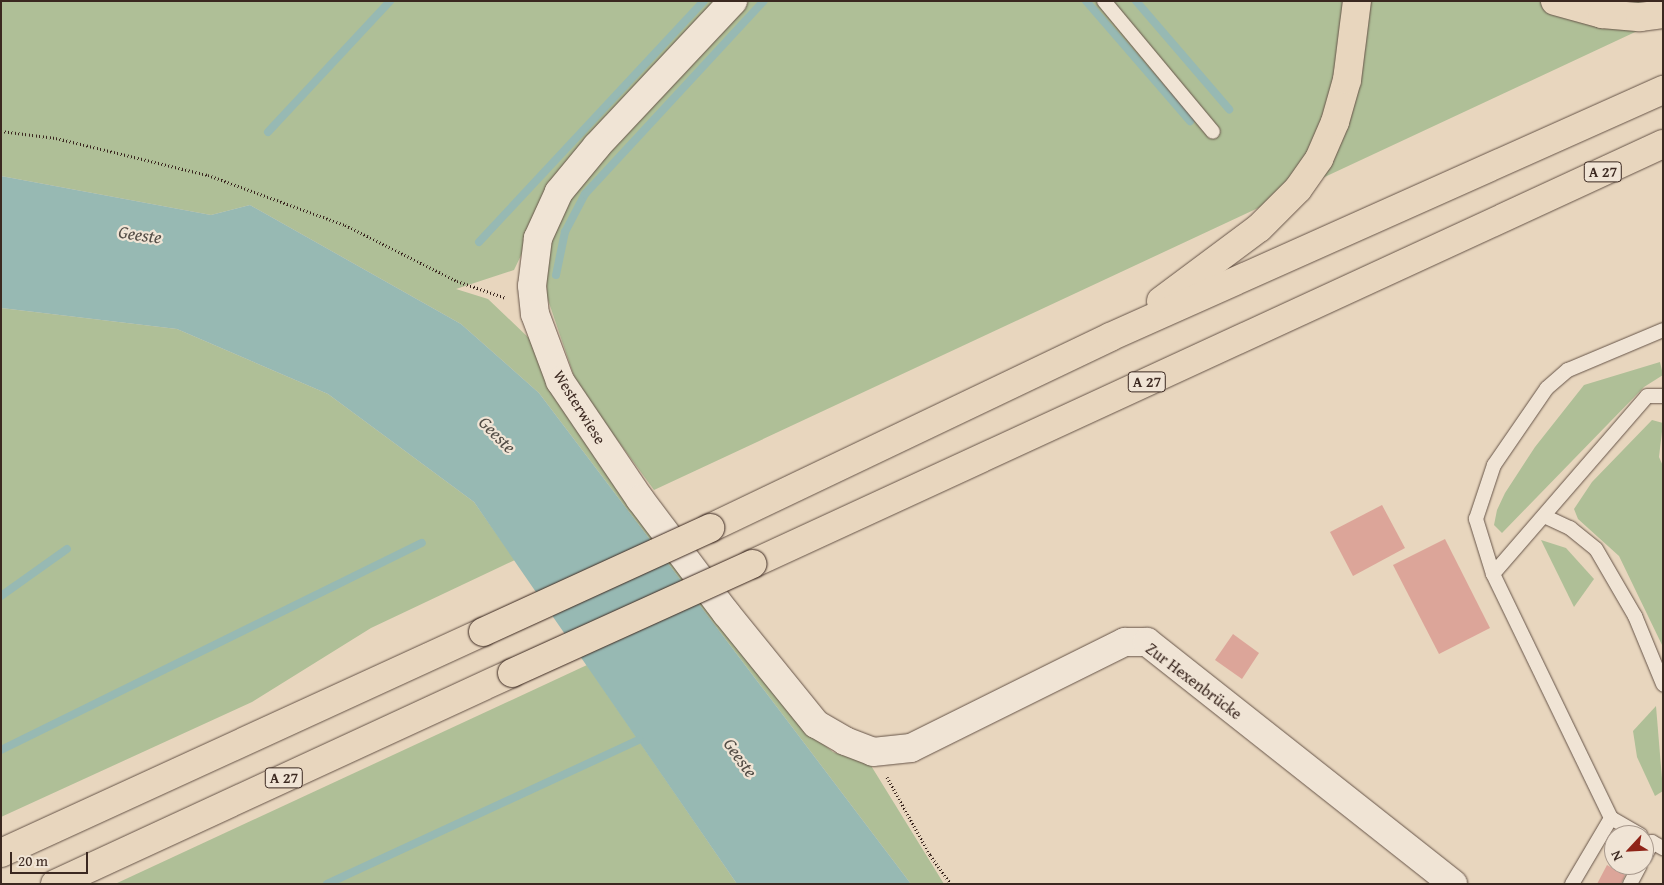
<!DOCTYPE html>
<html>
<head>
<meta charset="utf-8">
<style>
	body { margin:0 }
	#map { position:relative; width:1664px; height:885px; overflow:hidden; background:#e8d6be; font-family:"Gentium Book Plus",serif }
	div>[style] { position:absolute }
	.green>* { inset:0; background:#afbf97 }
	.water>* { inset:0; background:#97b9b3 }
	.stream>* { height:8px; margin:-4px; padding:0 4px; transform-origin:4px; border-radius:4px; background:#97b9b3 }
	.building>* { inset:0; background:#dca599 }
	.path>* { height:3px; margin-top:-1.5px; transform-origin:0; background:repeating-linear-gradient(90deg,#3b2820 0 1px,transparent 0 3.5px) }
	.roads { filter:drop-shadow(0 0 1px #665448) drop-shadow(0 0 1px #665448) }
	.service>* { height:14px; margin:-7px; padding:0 7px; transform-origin:7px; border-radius:7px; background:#f0e4d5 }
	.minor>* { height:28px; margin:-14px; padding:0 14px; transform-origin:14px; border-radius:14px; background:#f0e4d5 }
	.motorway>* { height:28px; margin:-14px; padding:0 14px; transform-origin:14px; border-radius:14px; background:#e8d6be }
	.bridges { filter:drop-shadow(0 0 1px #3b2820) drop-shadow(0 0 1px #3b2820) }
	.motorway-bridge>* { height:28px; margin:-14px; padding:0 14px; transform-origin:14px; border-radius:14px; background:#e8d6be }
	span { translate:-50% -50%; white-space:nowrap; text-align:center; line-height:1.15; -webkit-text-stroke:4.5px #f0e4d5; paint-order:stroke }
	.shield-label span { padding:1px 4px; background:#f0e4d5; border:1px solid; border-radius:4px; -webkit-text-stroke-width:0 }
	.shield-label { font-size:15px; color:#3b2820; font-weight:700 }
	.street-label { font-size:16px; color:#3b2820 }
	.water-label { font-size:18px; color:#524c45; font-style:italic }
	.frame { position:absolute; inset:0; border:2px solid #3b2820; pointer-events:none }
	.north { position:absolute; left:1604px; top:825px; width:50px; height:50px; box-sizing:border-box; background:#f0e4d5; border:1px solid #a8998d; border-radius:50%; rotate:245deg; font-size:14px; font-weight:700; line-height:20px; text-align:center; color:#3b2820 }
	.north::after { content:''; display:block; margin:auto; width:18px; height:22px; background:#8f2418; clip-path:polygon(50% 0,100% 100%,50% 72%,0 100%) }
	.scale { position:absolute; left:10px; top:852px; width:78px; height:22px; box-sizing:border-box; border:2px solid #3b2820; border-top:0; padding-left:6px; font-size:15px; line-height:18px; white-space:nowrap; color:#3b2820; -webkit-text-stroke:4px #f0e4d5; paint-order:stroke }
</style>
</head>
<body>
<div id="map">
	<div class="green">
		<i style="clip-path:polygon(1px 1px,1663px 1px,1663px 19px,654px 490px,577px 385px,547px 297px,546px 260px,527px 243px,514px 270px,456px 289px,488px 299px,532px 341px,809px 732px,833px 752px,870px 764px,944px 884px,911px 884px,539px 393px,461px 324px,250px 205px,211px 215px,1px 176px)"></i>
		<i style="clip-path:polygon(1px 308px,177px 329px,328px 394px,474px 502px,515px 560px,371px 628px,252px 702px,1px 817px)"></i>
		<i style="clip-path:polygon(1660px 362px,1663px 375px,1644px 387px,1502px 533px,1494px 525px,1497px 510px,1505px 493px,1535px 447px,1584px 385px)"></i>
		<i style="clip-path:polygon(1652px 420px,1663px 423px,1659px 457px,1663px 466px,1663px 647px,1619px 556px,1578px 519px,1574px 509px,1592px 482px)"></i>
		<i style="clip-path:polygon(1541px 540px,1566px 548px,1594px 579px,1574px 607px)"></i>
		<i style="clip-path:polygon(587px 665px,737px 884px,115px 884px)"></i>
		<i style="clip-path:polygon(1656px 706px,1663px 791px,1655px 796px,1637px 757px,1633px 731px)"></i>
	</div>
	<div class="water">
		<i style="clip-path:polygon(1px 176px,211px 215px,250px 205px,461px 324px,539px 393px,911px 884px,737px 884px,474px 502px,328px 394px,177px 329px,1px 308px)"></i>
	</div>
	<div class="stream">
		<i style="left:1086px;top:1px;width:159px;rotate:49.1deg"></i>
		<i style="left:1136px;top:1px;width:143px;rotate:49.3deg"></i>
		<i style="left:268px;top:132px;width:179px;rotate:-47deg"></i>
		<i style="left:479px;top:242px;width:330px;rotate:-47deg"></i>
		<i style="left:556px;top:275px;width:44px;rotate:-78.2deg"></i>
		<i style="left:565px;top:232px;width:43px;rotate:-62.2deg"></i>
		<i style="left:585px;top:194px;width:263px;rotate:-47.2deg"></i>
		<i style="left:1px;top:596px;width:81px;rotate:-35.5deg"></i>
		<i style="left:1px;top:750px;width:469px;rotate:-26.2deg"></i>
		<i style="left:327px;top:884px;width:344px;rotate:-24.8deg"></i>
	</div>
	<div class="building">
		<i style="clip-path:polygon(1382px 505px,1405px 548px,1353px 576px,1330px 532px)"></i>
		<i style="clip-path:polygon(1445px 539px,1490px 628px,1439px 654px,1393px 565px)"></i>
		<i style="clip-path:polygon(1233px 634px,1259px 653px,1242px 679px,1215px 660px)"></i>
		<i style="clip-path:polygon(1607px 865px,1625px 875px,1621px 884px,1597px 884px)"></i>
	</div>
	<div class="path">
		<i style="left:1px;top:131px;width:55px;rotate:7.3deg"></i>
		<i style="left:56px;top:138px;width:156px;rotate:13.7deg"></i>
		<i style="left:208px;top:175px;width:146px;rotate:20.1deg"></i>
		<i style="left:345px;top:225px;width:125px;rotate:26.6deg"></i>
		<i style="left:457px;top:281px;width:52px;rotate:19.1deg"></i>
		<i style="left:887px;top:777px;width:89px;rotate:61.1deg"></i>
		<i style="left:930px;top:855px;width:36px;rotate:54deg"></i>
	</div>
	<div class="roads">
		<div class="service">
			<i style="left:1104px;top:1px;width:170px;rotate:50.2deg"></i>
			<i style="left:1544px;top:516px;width:29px;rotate:25deg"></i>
			<i style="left:1570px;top:528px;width:33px;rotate:39deg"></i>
			<i style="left:1596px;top:549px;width:78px;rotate:59.8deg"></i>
			<i style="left:1635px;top:616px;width:74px;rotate:67.6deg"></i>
			<i style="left:1493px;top:574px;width:235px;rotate:-49.1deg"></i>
			<i style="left:1647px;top:396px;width:16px"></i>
			<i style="left:1611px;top:818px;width:34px;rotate:30deg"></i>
			<i style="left:1644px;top:858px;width:18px;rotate:-63deg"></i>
			<i style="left:1652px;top:842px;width:13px;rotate:29deg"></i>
			<i style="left:1572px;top:884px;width:77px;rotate:-59.4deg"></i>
			<i style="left:1611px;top:818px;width:271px;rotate:-115.8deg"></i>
			<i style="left:1493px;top:574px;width:58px;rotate:-107.2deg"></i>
			<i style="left:1476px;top:519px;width:57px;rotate:-71.6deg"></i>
			<i style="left:1494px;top:465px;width:93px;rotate:-55.5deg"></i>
			<i style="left:1547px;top:388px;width:28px;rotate:-41deg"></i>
			<i style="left:1568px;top:370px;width:103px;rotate:-22.8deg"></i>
			<i style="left:1630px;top:884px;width:21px;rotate:-62deg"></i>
		</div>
		<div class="minor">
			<i style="left:733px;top:1px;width:199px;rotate:133.2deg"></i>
			<i style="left:597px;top:146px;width:60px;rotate:129.6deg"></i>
			<i style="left:559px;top:192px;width:51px;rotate:114.5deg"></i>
			<i style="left:538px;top:238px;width:48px;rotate:97.1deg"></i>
			<i style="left:532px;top:286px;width:28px;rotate:84deg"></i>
			<i style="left:535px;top:314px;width:72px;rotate:69.5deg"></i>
			<i style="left:560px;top:381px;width:143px;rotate:55.9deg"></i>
			<i style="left:640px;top:499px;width:143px;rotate:53deg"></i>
			<i style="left:726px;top:613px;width:143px;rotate:51deg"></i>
			<i style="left:816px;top:724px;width:34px;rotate:30deg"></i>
			<i style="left:845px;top:741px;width:30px;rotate:21deg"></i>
			<i style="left:873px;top:752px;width:38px;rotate:-6deg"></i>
			<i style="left:911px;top:748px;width:239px;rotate:-26.4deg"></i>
			<i style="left:1125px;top:642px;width:22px"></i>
			<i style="left:1147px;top:642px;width:390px;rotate:38.3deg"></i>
		</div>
		<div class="motorway">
			<i style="left:1555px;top:1px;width:49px;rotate:15.5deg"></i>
			<i style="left:1602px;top:14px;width:38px;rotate:5deg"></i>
			<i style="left:1640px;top:17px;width:23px;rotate:-7deg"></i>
			<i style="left:1161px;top:301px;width:122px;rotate:-36.7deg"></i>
			<i style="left:1259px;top:228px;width:55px;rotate:-45deg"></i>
			<i style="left:1298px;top:189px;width:37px;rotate:-55deg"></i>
			<i style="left:1319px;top:159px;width:40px;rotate:-66.6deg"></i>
			<i style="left:1335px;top:122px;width:44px;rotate:-74.1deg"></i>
			<i style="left:1347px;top:80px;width:80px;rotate:-82.8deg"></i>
			<i style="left:710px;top:528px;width:443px;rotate:-25.5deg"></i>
			<i style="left:1110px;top:337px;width:606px;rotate:-24.07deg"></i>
			<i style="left:752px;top:564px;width:1003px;rotate:-24.75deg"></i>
			<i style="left:1px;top:853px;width:530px;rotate:-24.63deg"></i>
			<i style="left:55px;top:884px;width:503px;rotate:-24.78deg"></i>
		</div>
	</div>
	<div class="bridges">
		<div class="motorway-bridge">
			<i style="left:483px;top:632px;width:250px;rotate:-24.6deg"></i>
			<i style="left:512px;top:673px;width:264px;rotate:-24.4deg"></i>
		</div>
	</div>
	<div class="shield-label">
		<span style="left:1603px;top:172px">A 27</span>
		<span style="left:1147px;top:382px">A 27</span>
		<span style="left:284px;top:778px">A 27</span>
	</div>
	<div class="street-label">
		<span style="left:580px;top:407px;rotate:58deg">Westerwiese</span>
		<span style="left:1194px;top:681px;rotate:37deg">Zur Hexenbrücke</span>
	</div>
	<div class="water-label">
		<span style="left:140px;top:235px;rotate:8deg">Geeste</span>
		<span style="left:497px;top:435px;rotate:45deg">Geeste</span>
		<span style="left:740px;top:758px;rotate:54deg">Geeste</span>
	</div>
	<div class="frame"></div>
	<div class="north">N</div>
	<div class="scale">20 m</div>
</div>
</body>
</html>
